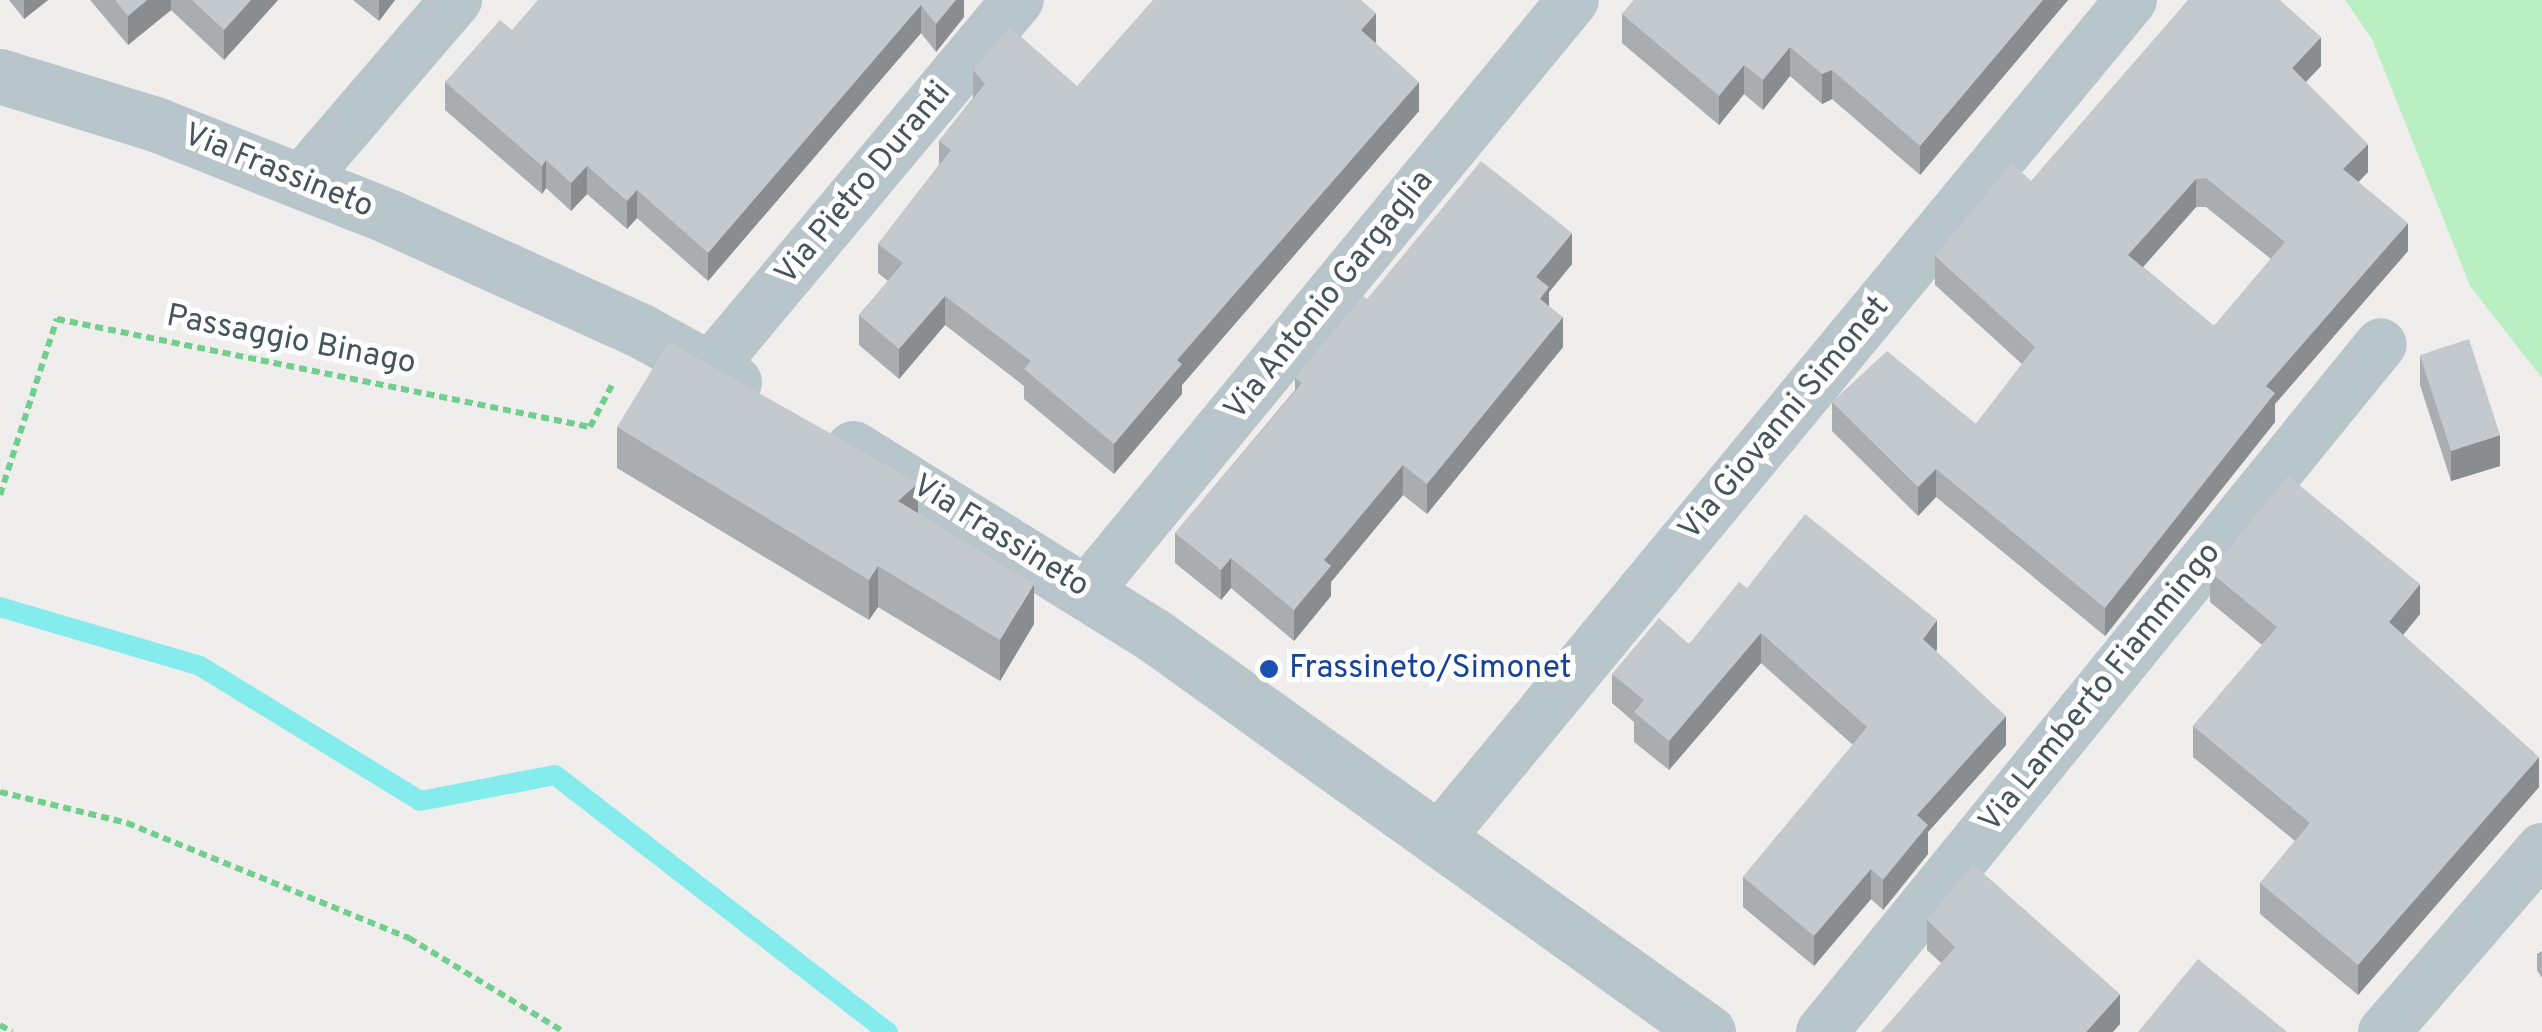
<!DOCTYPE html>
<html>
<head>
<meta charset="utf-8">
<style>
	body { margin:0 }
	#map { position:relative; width:2542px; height:1032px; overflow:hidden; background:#f0eded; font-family:Overpass,sans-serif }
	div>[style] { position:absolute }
	.green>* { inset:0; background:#b9efc3 }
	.stream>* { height:20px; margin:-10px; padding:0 10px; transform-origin:10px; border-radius:10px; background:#85eced }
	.path>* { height:6px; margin-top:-3px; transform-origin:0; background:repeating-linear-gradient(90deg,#71ce8d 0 8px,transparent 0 13px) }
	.minor>* { height:52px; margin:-26px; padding:0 26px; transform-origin:26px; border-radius:26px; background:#b8c5cb }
	.tertiary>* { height:55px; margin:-27.5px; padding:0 27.5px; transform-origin:27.5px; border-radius:27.5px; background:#b8c5cb }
	.wall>* { inset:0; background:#a9adb0 }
	.shaded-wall>* { inset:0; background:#898d90 }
	.building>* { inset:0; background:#c4c9cd }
	.dots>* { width:28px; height:28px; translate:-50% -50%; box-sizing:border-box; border:5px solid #fff; border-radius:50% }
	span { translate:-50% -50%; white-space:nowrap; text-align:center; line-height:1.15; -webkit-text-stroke:10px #fff; paint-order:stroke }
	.street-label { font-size:32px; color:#45555b }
	.transit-label { font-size:32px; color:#164399 }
	.left { translate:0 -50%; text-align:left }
</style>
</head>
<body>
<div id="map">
	<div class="green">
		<i style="clip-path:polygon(2345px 0,2542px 0,2542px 378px,2470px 286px,2372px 39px)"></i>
	</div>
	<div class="stream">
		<i style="left:0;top:607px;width:209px;rotate:16.4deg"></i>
		<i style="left:200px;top:666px;width:258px;rotate:31.5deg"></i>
		<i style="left:420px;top:801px;width:137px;rotate:-10.9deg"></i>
		<i style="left:555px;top:775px;width:421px;rotate:37.7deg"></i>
	</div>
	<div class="path">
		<i style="left:0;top:495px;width:185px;rotate:-72.1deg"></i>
		<i style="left:57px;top:319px;width:544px;rotate:11.45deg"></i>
		<i style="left:590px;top:427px;width:47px;rotate:-62.4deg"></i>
		<i style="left:0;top:792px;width:131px;rotate:13.7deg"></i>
		<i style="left:127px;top:823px;width:305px;rotate:22.2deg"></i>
		<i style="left:409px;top:938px;width:181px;rotate:31.2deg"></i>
		<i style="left:0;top:1025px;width:14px;rotate:30deg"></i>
	</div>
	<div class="minor">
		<i style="left:300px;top:182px;width:240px;rotate:-49.4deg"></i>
		<i style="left:710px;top:368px;width:480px;rotate:-50.1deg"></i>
		<i style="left:1087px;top:591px;width:765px;rotate:-50.57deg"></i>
		<i style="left:1438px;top:839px;width:1088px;rotate:-50.44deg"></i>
		<i style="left:1822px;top:1032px;width:886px;rotate:-50.91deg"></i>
		<i style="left:2384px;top:1032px;width:242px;rotate:-49.2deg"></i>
	</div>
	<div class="tertiary">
		<i style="left:0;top:76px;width:165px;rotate:17.2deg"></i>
		<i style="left:158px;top:125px;width:250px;rotate:21.6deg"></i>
		<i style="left:390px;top:217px;width:276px;rotate:24.4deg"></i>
		<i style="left:641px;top:331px;width:106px;rotate:28.7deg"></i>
		<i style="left:853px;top:448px;width:352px;rotate:31.9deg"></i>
		<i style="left:1152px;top:634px;width:684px;rotate:35.6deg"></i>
	</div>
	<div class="wall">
		<i style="clip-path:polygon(9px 0,48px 0,24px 19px)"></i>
		<i style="clip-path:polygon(90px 0,278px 0,224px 60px,171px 10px,128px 45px)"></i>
		<i style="clip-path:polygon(353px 0,395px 0,379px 21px)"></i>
		<i style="clip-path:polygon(964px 0,964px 17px,936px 52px,921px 33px,708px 281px,637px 218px,627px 229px,587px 194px,571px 211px,546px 188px,542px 194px,445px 110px,445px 82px,512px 30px)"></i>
		<i style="clip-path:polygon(1634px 0,2068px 0,1920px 175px,1832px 99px,1822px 104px,1790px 76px,1763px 110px,1744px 94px,1719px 125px,1622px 43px,1622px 14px)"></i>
		<i style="clip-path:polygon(1376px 43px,1419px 111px,1182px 385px,1182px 394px,1114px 474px,1024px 399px,1024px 386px,945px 325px,899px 379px,859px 345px,859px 315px,888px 281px,878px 273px,878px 244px,939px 165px,939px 141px,973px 98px,973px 70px,1077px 86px)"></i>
		<i style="clip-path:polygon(evenodd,2321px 66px,2306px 82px,2368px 172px,2358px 182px,2408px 251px,2275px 404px,2275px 422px,2105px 636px,1936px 497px,1918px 516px,1832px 431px,1832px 402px,1976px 424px,2022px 364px,1935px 285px,1935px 256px,2031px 181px,2321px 66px,2196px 207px,2206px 207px,2271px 259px,2214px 326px,2143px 267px,2196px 207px)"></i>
		<i style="clip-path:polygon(1572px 264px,1549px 292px,1549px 306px,1563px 347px,1427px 514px,1403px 495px,1331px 582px,1331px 596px,1294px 641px,1231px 588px,1221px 600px,1175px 563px,1175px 533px,1295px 390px,1295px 378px,1367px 299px)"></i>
		<i style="clip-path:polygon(2420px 355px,2500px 466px,2451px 481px,2420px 385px)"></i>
		<i style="clip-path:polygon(617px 427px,918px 513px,1034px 624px,1000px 681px,878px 607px,869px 620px,617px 468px)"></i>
		<i style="clip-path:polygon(2210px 572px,2420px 614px,2403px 635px,2539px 787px,2358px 995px,2260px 914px,2260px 883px,2295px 841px,2193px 757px,2193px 726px,2262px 645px,2210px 602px)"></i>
		<i style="clip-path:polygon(1747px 588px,1937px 649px,1936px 651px,2006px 745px,1928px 832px,1928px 854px,1883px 910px,1871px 899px,1814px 966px,1743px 907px,1743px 877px,1853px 745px,1761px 663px,1669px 770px,1634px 742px,1634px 722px,1612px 703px,1612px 674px,1689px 644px)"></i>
		<i style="clip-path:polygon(1927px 920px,2120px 1024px,1941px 963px,1927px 950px)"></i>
		<i style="clip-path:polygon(2542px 951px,2542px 978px,2537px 970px,2537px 954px)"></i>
	</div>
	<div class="shaded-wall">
		<i style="clip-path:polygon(24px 0,48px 0,24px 19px)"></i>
		<i style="clip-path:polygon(147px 0,171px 0,171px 10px,128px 45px,128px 16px)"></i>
		<i style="clip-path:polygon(251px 0,278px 0,224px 60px,224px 30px)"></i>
		<i style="clip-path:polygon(379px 0,395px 0,379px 21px)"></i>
		<i style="clip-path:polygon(952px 0,964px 0,964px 17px,936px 52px,936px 24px)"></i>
		<i style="clip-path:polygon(2043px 0,2068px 0,1920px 175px,1920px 146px)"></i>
		<i style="clip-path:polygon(921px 5px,921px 33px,708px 281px,708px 253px)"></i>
		<i style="clip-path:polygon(1376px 13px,1376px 42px,1361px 59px,1361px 30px)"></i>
		<i style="clip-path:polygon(2321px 37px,2321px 66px,2292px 96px,2292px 68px)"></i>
		<i style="clip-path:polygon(1790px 47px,1790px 76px,1763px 110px,1763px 80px)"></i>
		<i style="clip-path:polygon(1744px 65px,1744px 94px,1719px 125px,1719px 96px)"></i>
		<i style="clip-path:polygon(1832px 70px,1832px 99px,1822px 104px,1822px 74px)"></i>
		<i style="clip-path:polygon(1419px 82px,1419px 111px,1182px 385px,1182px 394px,1114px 474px,1114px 444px,1177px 360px)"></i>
		<i style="clip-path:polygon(2368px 144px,2368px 172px,2343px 198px,2343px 169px)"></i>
		<i style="clip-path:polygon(546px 160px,546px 188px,542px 194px,542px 166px)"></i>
		<i style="clip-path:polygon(587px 166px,587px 194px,571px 211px,571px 183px)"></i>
		<i style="clip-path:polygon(2196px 179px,2196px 207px,2128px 284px,2128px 255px)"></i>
		<i style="clip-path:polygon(637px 190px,637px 218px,627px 229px,627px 201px)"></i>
		<i style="clip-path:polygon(2408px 223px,2408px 251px,2275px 404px,2275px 422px,2105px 636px,2105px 608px,2266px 386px)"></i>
		<i style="clip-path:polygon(1572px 233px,1572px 264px,1549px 292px,1549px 318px,1540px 329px,1536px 277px)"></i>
		<i style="clip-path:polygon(945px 296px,945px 325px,899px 379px,899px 349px)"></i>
		<i style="clip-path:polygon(1563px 317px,1563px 347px,1427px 514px,1427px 484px)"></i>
		<i style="clip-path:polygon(2500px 435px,2500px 466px,2451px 481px,2451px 451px)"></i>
		<i style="clip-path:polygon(1403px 465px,1403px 495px,1331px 582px,1331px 596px,1294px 641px,1294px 610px,1324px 560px)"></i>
		<i style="clip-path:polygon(1936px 469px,1936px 497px,1918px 516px,1918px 487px)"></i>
		<i style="clip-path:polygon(918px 483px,918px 523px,898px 501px)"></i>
		<i style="clip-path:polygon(1231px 558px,1231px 588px,1221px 600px,1221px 570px)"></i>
		<i style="clip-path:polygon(878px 566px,878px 607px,869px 620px,869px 580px)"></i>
		<i style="clip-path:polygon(1034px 584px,1034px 624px,1000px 681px,1000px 640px)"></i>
		<i style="clip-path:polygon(2420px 584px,2420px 614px,2389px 652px,2389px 622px)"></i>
		<i style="clip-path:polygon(1937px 620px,1937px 649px,1923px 669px,1923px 639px)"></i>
		<i style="clip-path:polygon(1761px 633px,1761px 663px,1669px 770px,1669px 741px)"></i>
		<i style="clip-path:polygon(2006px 716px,2006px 745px,1928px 832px,1928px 854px,1883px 910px,1883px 880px,1917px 815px)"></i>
		<i style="clip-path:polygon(2539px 757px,2539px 787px,2358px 995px,2358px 965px)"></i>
		<i style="clip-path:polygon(1871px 869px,1871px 899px,1814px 966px,1814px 936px)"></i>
		<i style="clip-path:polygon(2120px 994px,2120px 1024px,2113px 1032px,2086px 1032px)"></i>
	</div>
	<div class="building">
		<i style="clip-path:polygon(115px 0,147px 0,128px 16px)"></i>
		<i style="clip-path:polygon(192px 0,251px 0,224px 30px)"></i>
		<i style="clip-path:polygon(538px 0,956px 0,936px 24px,921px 5px,708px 253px,637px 190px,627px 201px,587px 166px,571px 183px,546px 160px,542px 166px,445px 82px,500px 20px,512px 30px)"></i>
		<i style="clip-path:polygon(1153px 0,1361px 0,1376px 13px,1361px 30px,1419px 82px,1177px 360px,1182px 364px,1114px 444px,1024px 369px,1031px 361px,945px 296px,899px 349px,859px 315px,903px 263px,878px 244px,951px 150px,939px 141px,985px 84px,973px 70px,1010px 27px,1077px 86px)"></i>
		<i style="clip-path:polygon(1634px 0,2043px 0,1920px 146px,1832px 70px,1822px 74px,1790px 47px,1763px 80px,1744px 65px,1719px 96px,1622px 14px)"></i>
		<i style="clip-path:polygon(evenodd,2188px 0,2280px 0,2321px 37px,2292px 68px,2368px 144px,2343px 169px,2408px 223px,2266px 386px,2275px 393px,2105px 608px,1936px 469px,1918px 487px,1832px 402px,1887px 351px,1976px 424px,2035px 347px,1935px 256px,2012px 163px,2031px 181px,2188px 0,2206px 178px,2285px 242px,2214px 326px,2128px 255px,2196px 179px,2206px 178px)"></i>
		<i style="clip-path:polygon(1481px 161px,1572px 233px,1536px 277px,1549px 287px,1540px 299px,1563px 317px,1427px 484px,1403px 465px,1324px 560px,1331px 566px,1294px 610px,1231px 558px,1221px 570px,1175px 533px,1302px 383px,1295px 378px,1363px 296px,1367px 299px)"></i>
		<i style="clip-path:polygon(2469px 339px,2500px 435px,2451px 451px,2420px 355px)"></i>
		<i style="clip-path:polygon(669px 342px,918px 483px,898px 501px,1034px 584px,1000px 640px,878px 566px,869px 580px,617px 427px)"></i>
		<i style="clip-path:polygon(2288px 476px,2420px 584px,2389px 622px,2539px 757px,2358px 965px,2260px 883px,2310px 823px,2193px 726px,2277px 627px,2210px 572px)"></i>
		<i style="clip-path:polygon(1805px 514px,1937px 620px,1923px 639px,2006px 716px,1917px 815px,1928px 825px,1883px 880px,1871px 869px,1814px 936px,1743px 877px,1867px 727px,1761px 633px,1669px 741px,1634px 712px,1644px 700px,1612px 674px,1659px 618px,1689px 644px,1739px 582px,1747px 588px)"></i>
		<i style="clip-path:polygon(1973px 864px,2120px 994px,2086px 1032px,1881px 1032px,1955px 947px,1927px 920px)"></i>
		<i style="clip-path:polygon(2198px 959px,2287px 1032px,2138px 1032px)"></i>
	</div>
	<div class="dots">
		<i style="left:1269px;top:669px;background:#1a4fb4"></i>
	</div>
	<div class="street-label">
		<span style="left:278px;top:172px;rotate:22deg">Via Frassineto</span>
		<span style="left:864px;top:184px;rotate:-50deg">Via Pietro Duranti</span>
		<span style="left:1330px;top:296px;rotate:-51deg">Via Antonio Gargaglia</span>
		<span style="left:291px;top:341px;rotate:11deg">Passaggio Binago</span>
		<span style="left:1785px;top:419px;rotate:-50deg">Via Giovanni Simonet</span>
		<span style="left:1000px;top:537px;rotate:32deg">Via Frassineto</span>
		<span style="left:2101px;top:688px;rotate:-51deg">Via Lamberto Fiammingo</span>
	</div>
	<div class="transit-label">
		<span class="left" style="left:1289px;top:669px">Frassineto/Simonet</span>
	</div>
</div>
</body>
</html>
